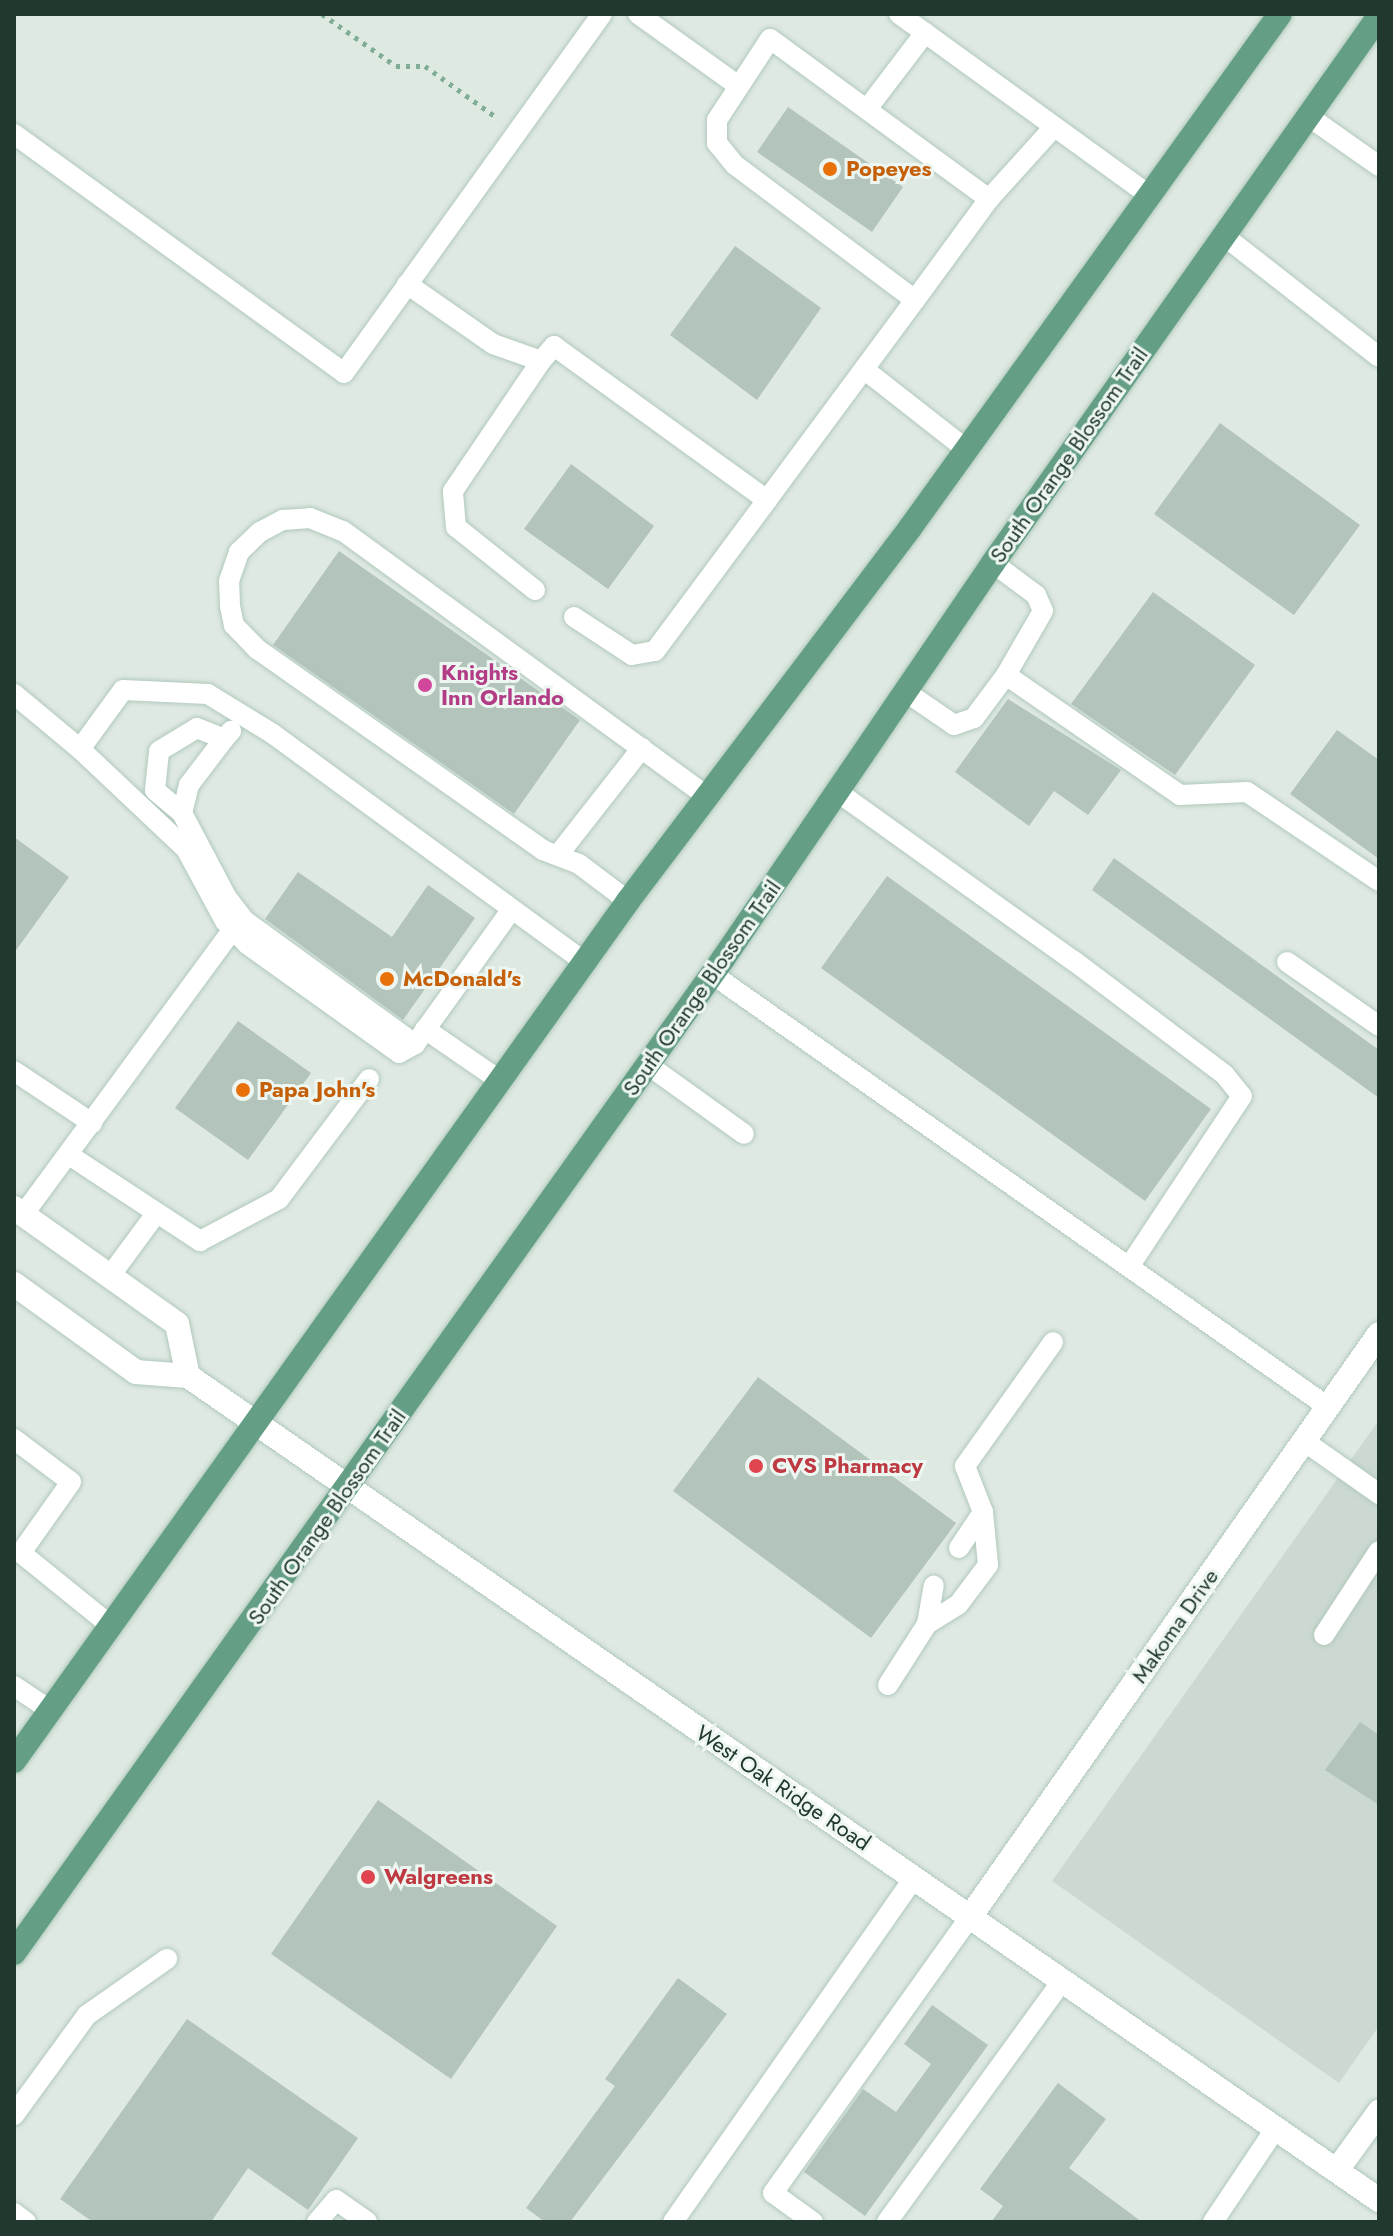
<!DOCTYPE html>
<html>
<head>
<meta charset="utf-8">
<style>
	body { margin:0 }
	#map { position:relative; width:1393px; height:2236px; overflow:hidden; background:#dee9e2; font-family:Jost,sans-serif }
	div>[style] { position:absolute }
	.built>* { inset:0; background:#ccd9d1 }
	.building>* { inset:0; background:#b3c4bb }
	.path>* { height:5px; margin-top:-2.5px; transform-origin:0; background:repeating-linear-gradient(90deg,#7fad96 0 4px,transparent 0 10px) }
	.roads { filter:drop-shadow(0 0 2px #b1c9bc) drop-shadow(0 0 2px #b1c9bc) }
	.lane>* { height:20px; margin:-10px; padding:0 10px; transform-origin:10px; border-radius:10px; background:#fff }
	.street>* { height:24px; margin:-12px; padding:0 12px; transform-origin:12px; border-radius:12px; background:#fff }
	.secondary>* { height:24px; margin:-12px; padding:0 12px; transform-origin:12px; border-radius:12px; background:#fff }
	.primary>* { height:24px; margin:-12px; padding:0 12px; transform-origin:12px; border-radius:12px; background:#639e85 }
	.dots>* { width:22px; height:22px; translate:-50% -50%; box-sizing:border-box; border:4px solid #eef6f1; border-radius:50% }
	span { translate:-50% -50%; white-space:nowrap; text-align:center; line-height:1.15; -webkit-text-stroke:6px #eef6f1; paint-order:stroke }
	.food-label { font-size:22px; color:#c56008; font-weight:700 }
	.left { translate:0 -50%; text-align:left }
	.street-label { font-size:22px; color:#20382e }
	.hotel-label { font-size:22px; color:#b23c85; font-weight:700 }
	.health-label { font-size:22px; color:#be3a42; font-weight:700 }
	.frame { position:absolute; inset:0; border:16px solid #20382e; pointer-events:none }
</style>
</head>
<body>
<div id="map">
	<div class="built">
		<i style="clip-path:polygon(1379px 1420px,1379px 2026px,1339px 2083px,1052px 1881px)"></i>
	</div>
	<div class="building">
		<i style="clip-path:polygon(788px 107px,903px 187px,872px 232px,757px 152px)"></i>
		<i style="clip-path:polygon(735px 246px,821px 308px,757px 400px,670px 335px)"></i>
		<i style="clip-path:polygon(1220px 423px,1360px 525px,1294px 615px,1154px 514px)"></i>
		<i style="clip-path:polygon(571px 464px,654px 526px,608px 589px,524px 529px)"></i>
		<i style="clip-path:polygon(339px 551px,580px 720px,514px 814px,273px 645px)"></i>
		<i style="clip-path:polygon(1153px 592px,1255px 665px,1175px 775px,1071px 704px)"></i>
		<i style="clip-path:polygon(1008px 699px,1121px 770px,1088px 815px,1054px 791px,1029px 826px,955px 772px)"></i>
		<i style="clip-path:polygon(1337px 730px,1379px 760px,1379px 859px,1290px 794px)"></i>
		<i style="clip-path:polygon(14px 837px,69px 877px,14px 953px)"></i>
		<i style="clip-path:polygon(1114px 858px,1379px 1050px,1379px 1098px,1092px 890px)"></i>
		<i style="clip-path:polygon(298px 872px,392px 937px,428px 885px,475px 918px,403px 1020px,265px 919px)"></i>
		<i style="clip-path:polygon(887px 876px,1211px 1109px,1145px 1201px,821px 968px)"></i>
		<i style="clip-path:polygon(238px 1021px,311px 1073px,248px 1160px,175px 1108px)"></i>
		<i style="clip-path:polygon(758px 1377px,956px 1523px,871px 1638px,673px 1491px)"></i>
		<i style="clip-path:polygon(1360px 1722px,1379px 1735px,1379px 1805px,1325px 1770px)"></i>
		<i style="clip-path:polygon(378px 1800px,557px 1926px,451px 2079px,271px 1954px)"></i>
		<i style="clip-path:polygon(678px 1978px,727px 2014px,570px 2222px,545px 2222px,526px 2208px,615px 2086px,605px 2079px)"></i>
		<i style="clip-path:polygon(932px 2005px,988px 2045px,865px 2216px,804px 2172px,863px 2089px,896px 2112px,931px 2064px,904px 2044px)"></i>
		<i style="clip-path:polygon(187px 2019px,358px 2138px,308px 2210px,248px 2168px,211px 2222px,93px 2222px,60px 2199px)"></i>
		<i style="clip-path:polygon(1058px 2083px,1106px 2119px,1069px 2168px,1142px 2222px,991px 2222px,1003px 2206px,980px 2189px)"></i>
	</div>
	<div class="path">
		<i style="left:322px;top:14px;width:90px;rotate:35.1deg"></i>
		<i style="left:396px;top:66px;width:29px"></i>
		<i style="left:425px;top:66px;width:87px;rotate:35.7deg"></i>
	</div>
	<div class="roads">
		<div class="lane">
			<i style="left:638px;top:14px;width:122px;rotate:35.6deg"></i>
			<i style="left:899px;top:14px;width:310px;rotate:35.9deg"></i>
			<i style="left:867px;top:109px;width:96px;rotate:-52.7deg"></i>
			<i style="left:1308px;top:116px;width:87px;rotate:35.2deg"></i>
			<i style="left:14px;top:134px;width:407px;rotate:35.9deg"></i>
			<i style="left:344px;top:373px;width:442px;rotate:-54.3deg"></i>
			<i style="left:989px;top:199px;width:271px;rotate:-143.8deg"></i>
			<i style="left:770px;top:39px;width:97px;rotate:123.2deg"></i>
			<i style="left:717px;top:120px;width:23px;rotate:90deg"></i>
			<i style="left:717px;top:143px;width:28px;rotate:51deg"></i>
			<i style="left:735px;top:165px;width:225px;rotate:36.9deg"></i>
			<i style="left:915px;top:300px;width:125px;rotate:-53.8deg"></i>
			<i style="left:989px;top:199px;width:97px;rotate:-47.9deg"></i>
			<i style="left:1223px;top:235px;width:198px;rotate:38deg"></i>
			<i style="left:407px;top:284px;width:105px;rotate:34.9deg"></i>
			<i style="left:493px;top:344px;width:51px;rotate:19.5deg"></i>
			<i style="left:541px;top:361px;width:20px;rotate:-49deg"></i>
			<i style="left:554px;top:346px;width:263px;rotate:35.9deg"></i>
			<i style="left:767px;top:500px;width:249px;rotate:-53.5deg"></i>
			<i style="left:865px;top:370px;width:130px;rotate:38.1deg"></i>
			<i style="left:993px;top:563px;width:54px;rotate:36.7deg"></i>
			<i style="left:1036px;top:595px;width:17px;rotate:66deg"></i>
			<i style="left:1043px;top:611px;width:74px;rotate:120deg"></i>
			<i style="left:1006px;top:675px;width:211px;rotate:34.6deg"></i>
			<i style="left:1180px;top:795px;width:67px;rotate:-2.6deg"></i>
			<i style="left:1247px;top:792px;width:159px;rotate:34deg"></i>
			<i style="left:535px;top:590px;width:101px;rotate:-141.4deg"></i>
			<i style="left:456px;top:527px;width:36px;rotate:-95deg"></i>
			<i style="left:453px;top:491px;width:157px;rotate:-55.9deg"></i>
			<i style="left:574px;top:617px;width:69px;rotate:33.2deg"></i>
			<i style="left:632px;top:655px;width:23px;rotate:-10deg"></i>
			<i style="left:655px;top:651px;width:188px;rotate:-53.4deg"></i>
			<i style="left:906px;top:692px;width:58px;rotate:34.5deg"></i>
			<i style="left:954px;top:725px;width:21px;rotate:-19deg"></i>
			<i style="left:974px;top:718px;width:54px;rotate:-53.3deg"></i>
			<i style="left:14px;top:694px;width:86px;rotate:39.8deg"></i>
			<i style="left:80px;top:749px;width:73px;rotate:-53.9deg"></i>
			<i style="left:123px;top:690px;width:85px;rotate:2.7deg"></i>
			<i style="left:208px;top:694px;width:76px;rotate:31.6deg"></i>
			<i style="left:273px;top:734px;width:386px;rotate:36.2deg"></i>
			<i style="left:224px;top:739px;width:58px;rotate:127.3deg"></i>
			<i style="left:189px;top:785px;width:29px;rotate:104deg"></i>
			<i style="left:182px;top:813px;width:96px;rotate:62.1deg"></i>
			<i style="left:227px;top:898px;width:29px;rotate:52deg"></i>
			<i style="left:245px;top:921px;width:210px;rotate:35.9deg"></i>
			<i style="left:80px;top:749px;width:146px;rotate:43.3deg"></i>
			<i style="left:186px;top:849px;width:82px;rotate:61.6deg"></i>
			<i style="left:225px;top:921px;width:32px;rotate:46deg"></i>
			<i style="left:247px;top:944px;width:187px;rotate:35.6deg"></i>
			<i style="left:399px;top:1053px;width:18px;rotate:-29deg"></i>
			<i style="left:415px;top:1044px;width:163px;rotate:-54.3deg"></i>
			<i style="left:839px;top:793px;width:289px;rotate:35.6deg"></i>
			<i style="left:1074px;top:961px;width:188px;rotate:37deg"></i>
			<i style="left:1224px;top:1074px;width:28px;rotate:51deg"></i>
			<i style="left:1242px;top:1096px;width:205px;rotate:123.5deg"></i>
			<i style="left:182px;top:813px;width:35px;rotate:-140deg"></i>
			<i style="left:155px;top:790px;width:39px;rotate:-84deg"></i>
			<i style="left:159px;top:751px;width:44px;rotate:-31.2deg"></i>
			<i style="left:197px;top:728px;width:29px;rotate:22deg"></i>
			<i style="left:224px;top:739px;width:11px;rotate:-49deg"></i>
			<i style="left:558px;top:855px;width:136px;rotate:-51.9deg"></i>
			<i style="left:628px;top:901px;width:61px;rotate:-142.9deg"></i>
			<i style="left:579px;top:864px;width:39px;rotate:-159deg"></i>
			<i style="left:543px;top:850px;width:348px;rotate:-144.9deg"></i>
			<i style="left:258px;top:650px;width:35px;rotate:-134deg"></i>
			<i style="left:234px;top:625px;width:19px;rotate:-102deg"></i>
			<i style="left:230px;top:606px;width:25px;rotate:-92deg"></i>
			<i style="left:229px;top:581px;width:31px;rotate:-71deg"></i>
			<i style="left:239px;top:552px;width:29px;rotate:-44deg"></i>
			<i style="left:260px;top:532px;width:26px;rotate:-28deg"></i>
			<i style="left:283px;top:520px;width:27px;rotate:-4deg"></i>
			<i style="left:310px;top:518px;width:35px;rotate:22deg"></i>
			<i style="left:343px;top:531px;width:449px;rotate:36.1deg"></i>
			<i style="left:1287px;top:962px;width:112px;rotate:34.8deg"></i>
			<i style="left:712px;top:974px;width:753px;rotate:35.1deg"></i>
			<i style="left:425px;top:1029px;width:90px;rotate:34.6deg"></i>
			<i style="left:648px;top:1065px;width:118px;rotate:35.7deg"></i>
			<i style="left:14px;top:1071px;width:94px;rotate:33.7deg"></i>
			<i style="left:69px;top:1155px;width:157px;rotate:33.3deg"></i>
			<i style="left:200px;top:1241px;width:89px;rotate:-28deg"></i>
			<i style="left:279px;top:1199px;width:150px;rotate:-53.1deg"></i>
			<i style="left:23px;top:1215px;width:355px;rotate:-53.7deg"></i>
			<i style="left:110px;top:1276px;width:76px;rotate:-53.6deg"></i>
			<i style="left:14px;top:1439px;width:71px;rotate:37deg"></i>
			<i style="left:71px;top:1482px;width:87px;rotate:125.2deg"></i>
			<i style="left:21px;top:1553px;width:114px;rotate:39deg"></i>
			<i style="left:1304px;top:1441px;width:92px;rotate:35.2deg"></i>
			<i style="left:959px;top:1548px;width:43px;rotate:-56.3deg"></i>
			<i style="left:927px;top:1624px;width:39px;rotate:-80deg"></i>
			<i style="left:1324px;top:1635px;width:100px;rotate:-56.8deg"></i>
			<i style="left:888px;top:1685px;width:72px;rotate:-57.4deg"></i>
			<i style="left:927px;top:1624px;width:36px;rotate:-32deg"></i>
			<i style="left:958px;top:1605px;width:50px;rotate:-53.1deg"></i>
			<i style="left:988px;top:1565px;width:53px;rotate:-95.4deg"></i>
			<i style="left:983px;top:1512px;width:49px;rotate:-111.4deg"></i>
			<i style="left:965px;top:1466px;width:152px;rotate:-54.6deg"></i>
			<i style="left:14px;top:1686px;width:43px;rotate:33.7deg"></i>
			<i style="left:14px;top:2115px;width:124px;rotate:-53.9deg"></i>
			<i style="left:87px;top:2015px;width:98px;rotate:-35deg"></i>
			<i style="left:14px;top:2213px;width:15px;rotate:37deg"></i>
			<i style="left:317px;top:2222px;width:29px;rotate:-49deg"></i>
			<i style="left:336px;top:2200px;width:38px;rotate:35deg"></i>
			<i style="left:673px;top:2222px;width:420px;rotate:-55deg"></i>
			<i style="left:813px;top:2222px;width:49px;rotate:-144.1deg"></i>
			<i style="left:773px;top:2193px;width:339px;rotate:-54.5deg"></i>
			<i style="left:887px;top:2222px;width:298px;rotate:-54deg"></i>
			<i style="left:1213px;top:2222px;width:113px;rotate:-56.2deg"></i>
		</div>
		<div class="street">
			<i style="left:970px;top:1917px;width:712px;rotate:-54.95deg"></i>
			<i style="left:1337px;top:2170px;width:72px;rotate:-54.1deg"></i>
		</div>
		<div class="secondary">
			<i style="left:14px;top:1208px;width:200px;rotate:35.4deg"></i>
			<i style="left:177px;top:1324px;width:53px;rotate:78.1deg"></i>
			<i style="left:14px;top:1284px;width:150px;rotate:35.8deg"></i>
			<i style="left:136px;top:1372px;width:52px;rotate:4.4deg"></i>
			<i style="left:188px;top:1376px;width:1448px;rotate:34.68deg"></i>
		</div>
		<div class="primary">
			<i style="left:14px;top:1761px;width:1057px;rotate:-54.47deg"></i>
			<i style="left:628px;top:901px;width:468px;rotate:-52.9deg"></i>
			<i style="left:910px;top:528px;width:633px;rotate:-54.25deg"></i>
			<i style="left:14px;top:1953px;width:1221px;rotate:-54.5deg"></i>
			<i style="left:723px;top:959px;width:479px;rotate:-55.7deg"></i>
			<i style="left:993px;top:563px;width:669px;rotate:-54.79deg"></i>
		</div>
	</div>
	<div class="dots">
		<i style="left:830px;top:169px;background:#e8710a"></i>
		<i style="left:425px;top:685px;background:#d1479c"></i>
		<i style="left:387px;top:979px;background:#e8710a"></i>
		<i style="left:243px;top:1090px;background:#e8710a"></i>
		<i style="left:756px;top:1466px;background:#e0444e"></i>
		<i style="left:368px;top:1877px;background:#e0444e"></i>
	</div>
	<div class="food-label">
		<span class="left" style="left:846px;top:169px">Popeyes</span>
		<span class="left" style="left:403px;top:979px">McDonald's</span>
		<span class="left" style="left:259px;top:1090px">Papa John's</span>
	</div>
	<div class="street-label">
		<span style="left:1069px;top:455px;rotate:-55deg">South Orange Blossom Trail</span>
		<span style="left:702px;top:988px;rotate:-55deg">South Orange Blossom Trail</span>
		<span style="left:327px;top:1517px;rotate:-55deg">South Orange Blossom Trail</span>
		<span style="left:1175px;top:1626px;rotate:-55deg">Makoma Drive</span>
		<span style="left:783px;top:1788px;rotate:34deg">West Oak Ridge Road</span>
	</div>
	<div class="hotel-label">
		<span class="left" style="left:441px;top:685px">Knights<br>Inn Orlando</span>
	</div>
	<div class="health-label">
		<span class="left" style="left:772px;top:1466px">CVS Pharmacy</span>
		<span class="left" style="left:384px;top:1877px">Walgreens</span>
	</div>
	<div class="frame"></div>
</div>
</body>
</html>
